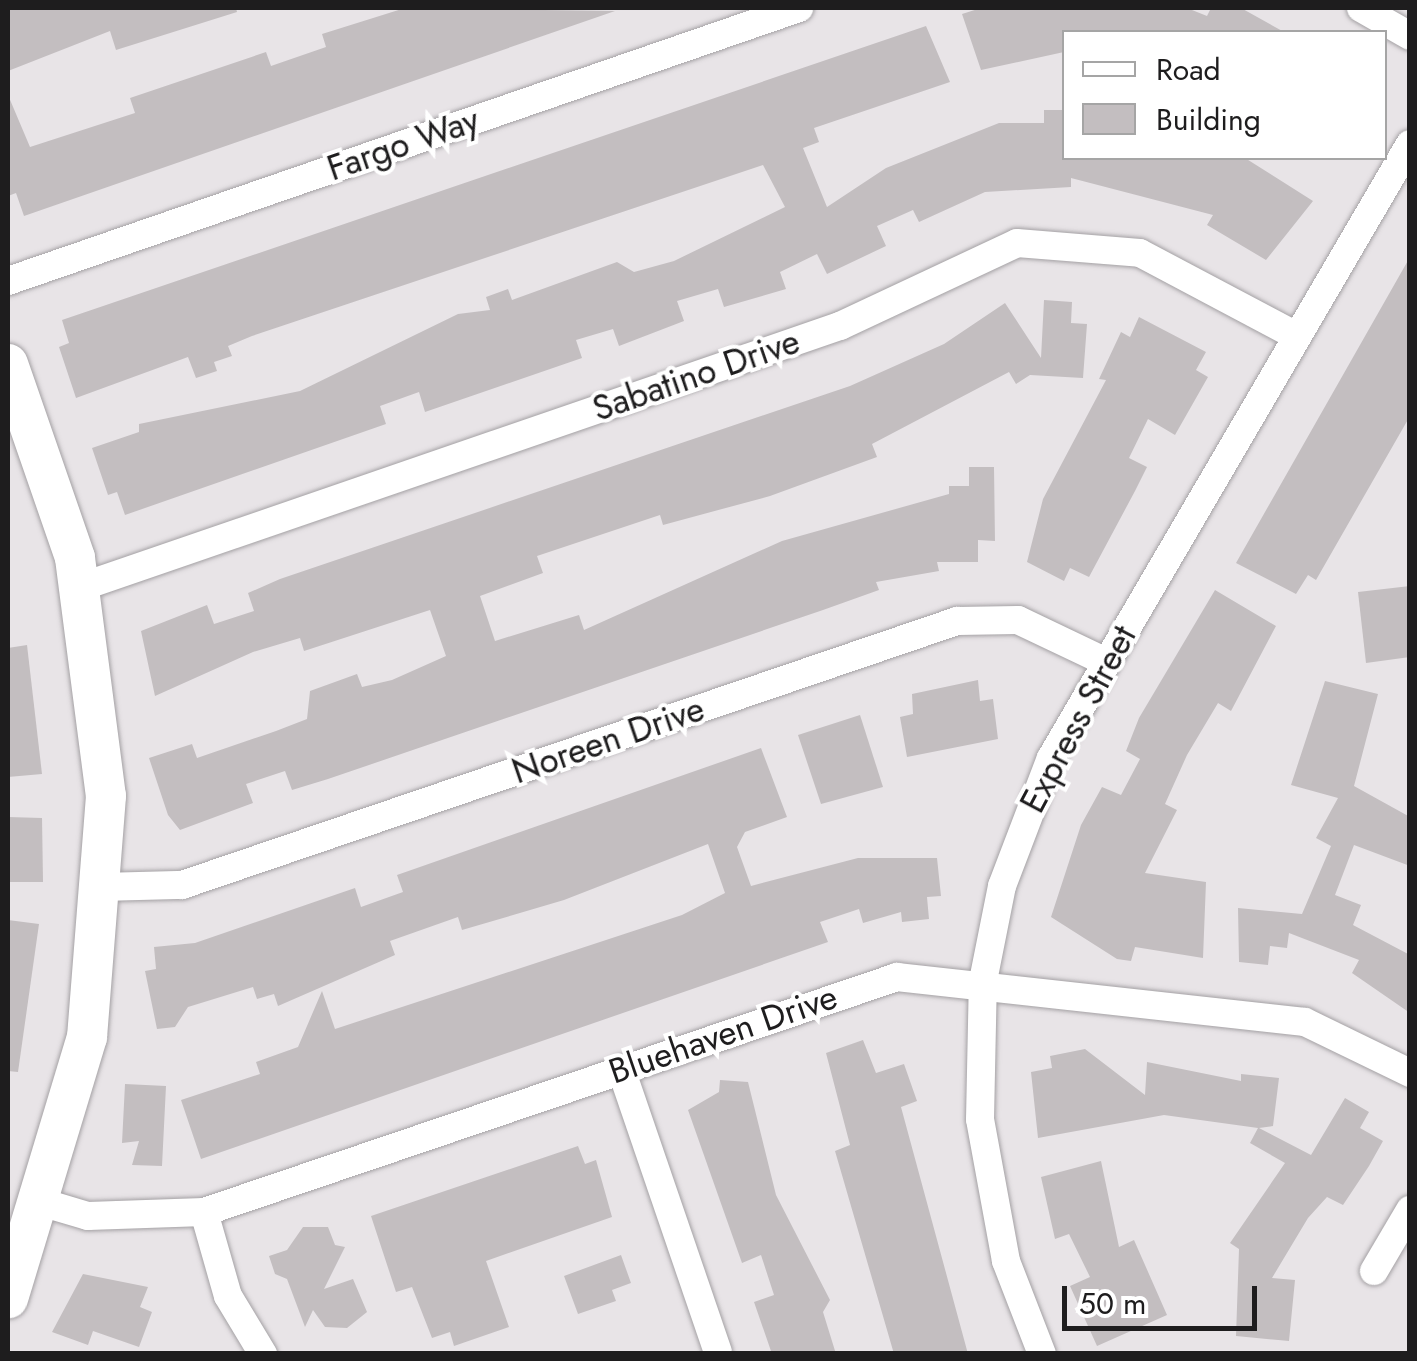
<!DOCTYPE html>
<html>
<head>
<meta charset="utf-8">
<style>
	body { margin:0 }
	#map { position:relative; width:1417px; height:1361px; overflow:hidden; background:#e8e4e7; font-family:Jost,sans-serif }
	div>[style] { position:absolute }
	.building>* { inset:0; background:#c3bec0 }
	.roads { filter:drop-shadow(0 0 2px #a4a1a4) drop-shadow(0 0 2px #a4a1a4) }
	.street>* { height:28px; margin:-14px; padding:0 14px; transform-origin:14px; border-radius:14px; background:#fff }
	.secondary>* { height:40px; margin:-20px; padding:0 20px; transform-origin:20px; border-radius:20px; background:#fff }
	span { translate:-50% -50%; white-space:nowrap; text-align:center; line-height:1.15; -webkit-text-stroke:8px #fff; paint-order:stroke }
	.street-label { font-size:35px; color:#1e1d1e }
	.frame { position:absolute; inset:0; border:10px solid #1e1d1e; pointer-events:none }
	.legend { position:absolute; left:1062px; top:30px; width:325px; height:130px; box-sizing:border-box; background:#fff; border:2px solid #a5a5a5; margin:0; padding:12px 18px; list-style:none; font-size:30px; color:#1e1d1e }
	.legend li { display:flex; align-items:center; gap:20px; height:50px }
	.legend b { width:50px; border:2px solid #a5a5a5 }
	.scale { position:absolute; left:1062px; top:1286px; width:195px; height:45px; box-sizing:border-box; border:5px solid #1e1d1e; border-top:0; padding-left:12px; font-size:30px; line-height:35px; white-space:nowrap; color:#1e1d1e; -webkit-text-stroke:8px #fff; paint-order:stroke }
</style>
</head>
<body>
<div id="map">
	<div class="building">
		<i style="clip-path:polygon(8px 8px,236px 8px,237px 12px,116px 50px,110px 31px,8px 71px)"></i>
		<i style="clip-path:polygon(405px 8px,615px 11px,24px 216px,16px 193px,8px 196px,8px 95px,30px 147px,135px 113px,130px 98px,266px 52px,271px 66px,326px 47px,322px 34px)"></i>
		<i style="clip-path:polygon(981px 8px,1187px 8px,1207px 16px,1211px 8px,1241px 8px,1284px 32px,1064px 32px,1064px 52px,981px 70px,962px 14px)"></i>
		<i style="clip-path:polygon(926px 26px,950px 82px,814px 128px,819px 142px,803px 148px,827px 207px,886px 168px,999px 123px,1044px 123px,1044px 110px,1064px 110px,1064px 158px,1245px 158px,1313px 201px,1266px 260px,1207px 225px,1213px 215px,1071px 178px,1071px 187px,985px 192px,919px 222px,913px 210px,877px 226px,886px 246px,827px 274px,817px 254px,780px 272px,786px 289px,724px 307px,718px 289px,677px 301px,684px 321px,619px 346px,613px 329px,576px 340px,582px 358px,425px 412px,419px 392px,380px 406px,386px 424px,125px 515px,117px 492px,108px 495px,92px 448px,139px 432px,139px 424px,300px 391px,458px 314px,490px 310px,486px 297px,508px 289px,512px 300px,617px 262px,634px 272px,674px 261px,785px 207px,763px 165px,252px 336px,228px 346px,232px 356px,214px 362px,217px 371px,196px 378px,188px 357px,76px 398px,59px 347px,69px 343px,62px 320px)"></i>
		<i style="clip-path:polygon(1410px 257px,1410px 416px,1316px 580px,1308px 575px,1296px 594px,1236px 563px)"></i>
		<i style="clip-path:polygon(1044px 300px,1072px 302px,1071px 323px,1087px 324px,1083px 378px,1030px 375px,1016px 384px,1009px 372px,872px 444px,877px 457px,770px 496px,663px 525px,660px 515px,537px 556px,543px 573px,480px 596px,495px 641px,579px 615px,584px 630px,782px 541px,949px 494px,949px 486px,969px 486px,969px 467px,994px 467px,995px 541px,978px 540px,978px 562px,937px 562px,939px 571px,876px 582px,879px 590px,823px 610px,328px 779px,292px 790px,285px 771px,246px 784px,253px 803px,180px 830px,168px 815px,149px 758px,192px 744px,197px 758px,276px 731px,307px 719px,310px 691px,357px 674px,362px 687px,392px 680px,446px 656px,430px 610px,304px 651px,300px 638px,253px 652px,155px 696px,141px 631px,207px 605px,214px 624px,254px 611px,248px 593px,280px 579px,850px 386px,944px 344px,1005px 303px,1041px 358px)"></i>
		<i style="clip-path:polygon(1139px 317px,1206px 352px,1196px 370px,1208px 377px,1175px 435px,1148px 419px,1129px 458px,1147px 467px,1135px 491px,1089px 577px,1070px 568px,1064px 581px,1027px 562px,1043px 499px,1106px 380px,1099px 379px,1121px 332px,1130px 337px)"></i>
		<i style="clip-path:polygon(1410px 586px,1410px 657px,1366px 663px,1358px 592px)"></i>
		<i style="clip-path:polygon(1215px 590px,1276px 626px,1231px 711px,1218px 703px,1187px 755px,1165px 804px,1177px 810px,1145px 873px,1206px 882px,1203px 958px,1135px 947px,1131px 961px,1117px 959px,1051px 917px,1081px 825px,1102px 787px,1121px 795px,1140px 759px,1126px 751px,1139px 718px)"></i>
		<i style="clip-path:polygon(27px 645px,42px 774px,8px 777px,8px 648px)"></i>
		<i style="clip-path:polygon(978px 680px,980px 701px,993px 699px,998px 739px,907px 757px,900px 717px,913px 714px,912px 694px)"></i>
		<i style="clip-path:polygon(1325px 681px,1378px 694px,1354px 786px,1410px 817px,1410px 866px,1354px 845px,1335px 895px,1361px 905px,1353px 925px,1410px 955px,1410px 1013px,1352px 973px,1359px 960px,1289px 933px,1287px 948px,1270px 946px,1268px 965px,1239px 962px,1238px 908px,1302px 914px,1331px 846px,1316px 838px,1338px 798px,1291px 785px)"></i>
		<i style="clip-path:polygon(860px 715px,883px 787px,821px 804px,798px 735px)"></i>
		<i style="clip-path:polygon(761px 748px,787px 817px,745px 832px,737px 847px,751px 886px,858px 858px,937px 858px,941px 896px,927px 897px,929px 919px,902px 922px,901px 912px,863px 923px,859px 909px,820px 922px,828px 942px,201px 1159px,181px 1100px,260px 1074px,256px 1062px,298px 1047px,322px 991px,335px 1029px,682px 915px,725px 893px,708px 844px,564px 900px,462px 930px,458px 917px,390px 941px,395px 955px,278px 1006px,274px 994px,257px 999px,253px 987px,188px 1007px,175px 1027px,157px 1029px,145px 971px,156px 969px,154px 947px,195px 943px,355px 888px,361px 907px,403px 892px,397px 875px)"></i>
		<i style="clip-path:polygon(8px 817px,42px 818px,43px 882px,8px 882px)"></i>
		<i style="clip-path:polygon(8px 920px,39px 924px,18px 1072px,8px 1071px)"></i>
		<i style="clip-path:polygon(863px 1040px,876px 1073px,904px 1064px,917px 1101px,901px 1107px,968px 1354px,894px 1354px,835px 1151px,850px 1145px,826px 1053px)"></i>
		<i style="clip-path:polygon(1085px 1049px,1145px 1095px,1147px 1062px,1241px 1081px,1241px 1074px,1279px 1078px,1273px 1126px,1259px 1128px,1311px 1155px,1345px 1098px,1369px 1112px,1360px 1128px,1383px 1141px,1369px 1166px,1343px 1205px,1327px 1197px,1308px 1218px,1272px 1278px,1295px 1280px,1289px 1341px,1236px 1336px,1239px 1249px,1230px 1243px,1285px 1163px,1250px 1143px,1258px 1128px,1164px 1115px,1038px 1138px,1031px 1072px,1052px 1068px,1050px 1056px)"></i>
		<i style="clip-path:polygon(720px 1080px,748px 1082px,776px 1195px,830px 1300px,823px 1312px,836px 1354px,772px 1354px,754px 1302px,774px 1295px,761px 1255px,742px 1263px,688px 1110px,719px 1092px)"></i>
		<i style="clip-path:polygon(125px 1084px,166px 1086px,162px 1166px,132px 1165px,139px 1141px,122px 1143px)"></i>
		<i style="clip-path:polygon(578px 1146px,585px 1164px,596px 1160px,612px 1217px,486px 1261px,509px 1327px,454px 1346px,450px 1332px,432px 1338px,412px 1287px,396px 1292px,371px 1216px)"></i>
		<i style="clip-path:polygon(1101px 1161px,1119px 1247px,1134px 1240px,1167px 1315px,1097px 1346px,1070px 1286px,1090px 1277px,1069px 1234px,1055px 1239px,1041px 1177px)"></i>
		<i style="clip-path:polygon(303px 1227px,328px 1227px,335px 1245px,345px 1247px,324px 1289px,353px 1279px,367px 1312px,347px 1328px,325px 1327px,313px 1310px,305px 1327px,287px 1279px,275px 1274px,269px 1256px,287px 1250px)"></i>
		<i style="clip-path:polygon(621px 1255px,631px 1283px,612px 1290px,616px 1301px,578px 1314px,564px 1276px)"></i>
		<i style="clip-path:polygon(83px 1274px,148px 1287px,140px 1307px,152px 1312px,139px 1347px,93px 1331px,88px 1345px,52px 1332px)"></i>
	</div>
	<div class="roads">
		<div class="street">
			<i style="left:1361px;top:8px;width:56px;rotate:29.7deg"></i>
			<i style="left:8px;top:281px;width:837px;rotate:-19.04deg"></i>
			<i style="left:81px;top:587px;width:803px;rotate:-18.98deg"></i>
			<i style="left:840px;top:326px;width:195px;rotate:-25.1deg"></i>
			<i style="left:1017px;top:243px;width:123px;rotate:4.6deg"></i>
			<i style="left:1140px;top:253px;width:178px;rotate:27.9deg"></i>
			<i style="left:105px;top:887px;width:77px;rotate:-1.5deg"></i>
			<i style="left:182px;top:885px;width:819px;rotate:-18.81deg"></i>
			<i style="left:957px;top:621px;width:61px;rotate:-0.9deg"></i>
			<i style="left:1018px;top:620px;width:98px;rotate:25.5deg"></i>
			<i style="left:621px;top:1069px;width:299px;rotate:71.1deg"></i>
			<i style="left:44px;top:1203px;width:46px;rotate:16.5deg"></i>
			<i style="left:88px;top:1216px;width:116px;rotate:-2deg"></i>
			<i style="left:204px;top:1212px;width:732px;rotate:-18.73deg"></i>
			<i style="left:897px;top:977px;width:410px;rotate:6.3deg"></i>
			<i style="left:1305px;top:1022px;width:117px;rotate:25.9deg"></i>
			<i style="left:204px;top:1212px;width:87px;rotate:74.1deg"></i>
			<i style="left:228px;top:1296px;width:68px;rotate:58.9deg"></i>
			<i style="left:1374px;top:1271px;width:71px;rotate:-59.5deg"></i>
			<i style="left:1042px;top:1354px;width:100px;rotate:-111.2deg"></i>
			<i style="left:1006px;top:1261px;width:144px;rotate:-100.4deg"></i>
			<i style="left:980px;top:1119px;width:138px;rotate:-88.8deg"></i>
			<i style="left:983px;top:981px;width:97px;rotate:-78.7deg"></i>
			<i style="left:1002px;top:886px;width:137px;rotate:-69.1deg"></i>
			<i style="left:1051px;top:758px;width:711px;rotate:-59.69deg"></i>
		</div>
		<div class="secondary">
			<i style="left:8px;top:364px;width:205px;rotate:70.9deg"></i>
			<i style="left:75px;top:558px;width:240px;rotate:82.6deg"></i>
			<i style="left:106px;top:796px;width:242px;rotate:94.5deg"></i>
			<i style="left:87px;top:1037px;width:273px;rotate:106.8deg"></i>
		</div>
	</div>
	<div class="street-label">
		<span style="left:403px;top:144px;rotate:-19deg">Fargo Way</span>
		<span style="left:696px;top:375px;rotate:-19deg">Sabatino Drive</span>
		<span style="left:1078px;top:719px;rotate:-62deg">Express Street</span>
		<span style="left:608px;top:740px;rotate:-19deg">Noreen Drive</span>
		<span style="left:723px;top:1034px;rotate:-19deg">Bluehaven Drive</span>
	</div>
	<div class="frame"></div>
	<ul class="legend">
	<li><b style="height:12px;background:#fff"></b>Road</li>
	<li><b style="height:28px;background:#c3bec0"></b>Building</li>
	</ul>
	<div class="scale">50 m</div>
</div>
</body>
</html>
